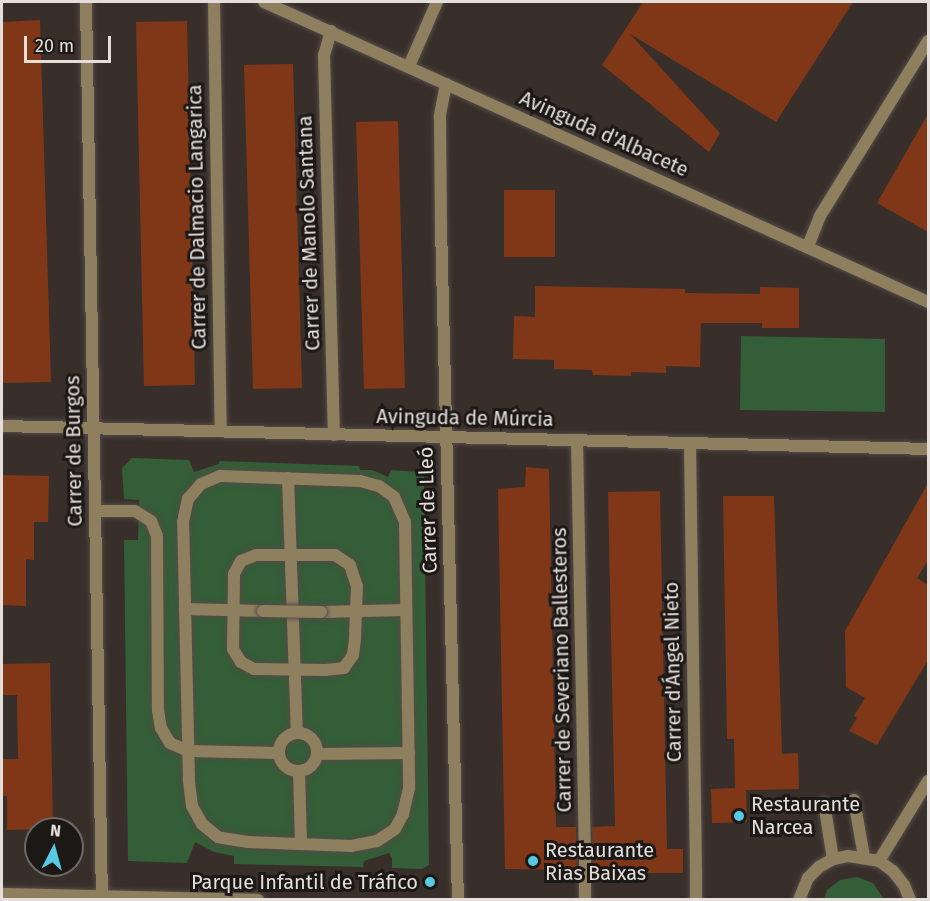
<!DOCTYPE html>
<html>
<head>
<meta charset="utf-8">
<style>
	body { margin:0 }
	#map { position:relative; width:930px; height:901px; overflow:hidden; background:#382f2b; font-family:"Fira Sans",sans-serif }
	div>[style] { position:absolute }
	.green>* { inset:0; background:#345e37 }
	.building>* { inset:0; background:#803718 }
	.roads { filter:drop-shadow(0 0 2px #544b47) drop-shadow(0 0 2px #544b47) }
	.service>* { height:12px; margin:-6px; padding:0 6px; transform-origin:6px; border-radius:6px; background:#8e805f }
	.service>.ring { margin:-6px; padding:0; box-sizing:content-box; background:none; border:12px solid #8e805f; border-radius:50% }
	.pedestrian>* { height:12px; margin:-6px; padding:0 6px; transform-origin:6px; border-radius:6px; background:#8e805f }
	.minor>* { height:12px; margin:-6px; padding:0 6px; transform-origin:6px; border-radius:6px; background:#8e805f }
	.tertiary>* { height:12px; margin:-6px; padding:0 6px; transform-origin:6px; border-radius:6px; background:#8e805f }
	.bridges { filter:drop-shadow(0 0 2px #544b47) drop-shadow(0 0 2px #544b47) }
	.service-bridge>* { height:12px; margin:-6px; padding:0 6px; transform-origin:6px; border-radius:6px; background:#8e805f }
	.dots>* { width:16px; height:16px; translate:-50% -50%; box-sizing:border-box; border:3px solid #1c1816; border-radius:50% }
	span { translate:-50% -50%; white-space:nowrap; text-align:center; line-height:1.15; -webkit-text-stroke:6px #1c1816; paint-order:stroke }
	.street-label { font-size:20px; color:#e5dfdc }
	.poi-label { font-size:20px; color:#e5dfdc }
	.left { translate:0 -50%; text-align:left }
	.right { translate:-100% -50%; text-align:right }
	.frame { position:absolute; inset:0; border:3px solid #e5dfdc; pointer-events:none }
	.north { position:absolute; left:24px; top:817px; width:60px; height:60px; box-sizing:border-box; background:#1c1816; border:2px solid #6c6865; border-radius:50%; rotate:6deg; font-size:16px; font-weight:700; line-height:24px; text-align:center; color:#e5dfdc }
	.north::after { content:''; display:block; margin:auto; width:21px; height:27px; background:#57c9e3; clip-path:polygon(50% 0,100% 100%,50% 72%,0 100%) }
	.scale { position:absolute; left:24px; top:36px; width:87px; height:27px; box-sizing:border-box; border:3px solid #e5dfdc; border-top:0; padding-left:8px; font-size:18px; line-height:21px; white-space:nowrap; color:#e5dfdc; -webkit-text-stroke:4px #1c1816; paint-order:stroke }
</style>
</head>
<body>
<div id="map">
	<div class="green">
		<i style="clip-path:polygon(741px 336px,885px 339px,885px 412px,740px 410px)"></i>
		<i style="clip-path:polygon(132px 458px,189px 460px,194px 472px,219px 464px,219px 461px,359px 466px,360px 470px,372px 470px,388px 477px,391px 470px,421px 472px,424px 476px,429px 865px,422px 869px,392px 868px,392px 858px,389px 853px,364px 861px,363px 867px,234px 864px,234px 856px,214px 852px,195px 842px,187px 863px,128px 861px,124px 540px,138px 540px,139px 500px,124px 499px,122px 468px)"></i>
		<i style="clip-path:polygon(857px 877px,873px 883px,884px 899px,824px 899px,827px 890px,840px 880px)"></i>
	</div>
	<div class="building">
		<i style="clip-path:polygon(643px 2px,853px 2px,776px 122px,630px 34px,720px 133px,709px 152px,602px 65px)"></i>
		<i style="clip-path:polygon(40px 20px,51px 382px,2px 383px,2px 22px)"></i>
		<i style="clip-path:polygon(187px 21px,195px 385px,144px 386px,136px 22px)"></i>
		<i style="clip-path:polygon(293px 64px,302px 388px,253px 389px,244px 65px)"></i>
		<i style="clip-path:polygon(928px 114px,928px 232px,877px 203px)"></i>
		<i style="clip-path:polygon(398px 121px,405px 388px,364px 389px,356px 122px)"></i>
		<i style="clip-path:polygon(504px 190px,555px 190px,555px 257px,504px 257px)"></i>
		<i style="clip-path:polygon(535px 286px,685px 289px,685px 293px,760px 294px,760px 287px,799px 288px,799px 328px,762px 328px,762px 323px,701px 323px,700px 367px,666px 366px,666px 373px,631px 372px,631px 376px,593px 375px,592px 370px,554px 369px,554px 360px,513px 359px,514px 316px,535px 317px)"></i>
		<i style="clip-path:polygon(526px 467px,549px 469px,556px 827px,576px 827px,577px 870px,505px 869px,498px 489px,525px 487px)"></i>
		<i style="clip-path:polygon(2px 475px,49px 476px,48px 522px,34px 522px,34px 560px,26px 559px,26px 606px,2px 605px)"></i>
		<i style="clip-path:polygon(928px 483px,928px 560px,917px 578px,928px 585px,928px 660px,877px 745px,849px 731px,857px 718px,854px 716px,865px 698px,846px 687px,845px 631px)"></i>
		<i style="clip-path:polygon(660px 491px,667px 849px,683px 849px,683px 873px,599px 873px,593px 871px,592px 827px,615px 826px,608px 492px)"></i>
		<i style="clip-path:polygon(723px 496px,774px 496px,782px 754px,798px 753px,799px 789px,746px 790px,747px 822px,712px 823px,711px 789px,735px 788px,734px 739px,727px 739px)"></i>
		<i style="clip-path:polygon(50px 663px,53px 829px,7px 830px,7px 796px,2px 796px,2px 759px,18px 759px,17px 695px,3px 695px,3px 664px)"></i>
	</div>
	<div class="roads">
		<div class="service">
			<i style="left:409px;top:66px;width:70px;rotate:-66.4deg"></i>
			<i style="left:808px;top:246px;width:32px;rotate:-68deg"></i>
			<i style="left:820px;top:216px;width:206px;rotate:-58.3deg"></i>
			<i style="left:220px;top:476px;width:140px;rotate:2deg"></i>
			<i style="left:360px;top:481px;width:20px;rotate:15deg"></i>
			<i style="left:379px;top:486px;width:19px;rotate:36deg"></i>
			<i style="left:394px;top:497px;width:27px;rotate:66deg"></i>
			<i style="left:405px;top:522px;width:266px;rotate:89.1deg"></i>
			<i style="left:409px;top:788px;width:27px;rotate:103deg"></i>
			<i style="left:403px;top:814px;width:17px;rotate:118deg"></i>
			<i style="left:395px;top:829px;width:22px;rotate:146deg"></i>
			<i style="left:377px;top:841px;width:26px;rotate:169deg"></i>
			<i style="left:351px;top:846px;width:103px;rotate:-177.8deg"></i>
			<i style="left:248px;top:842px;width:30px;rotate:-171deg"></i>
			<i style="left:218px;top:837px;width:21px;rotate:-141deg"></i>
			<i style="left:202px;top:824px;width:21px;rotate:-119deg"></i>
			<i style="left:192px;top:806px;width:26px;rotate:-97deg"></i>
			<i style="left:189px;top:780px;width:258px;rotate:-91.3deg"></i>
			<i style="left:183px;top:522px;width:24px;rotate:-78deg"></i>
			<i style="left:188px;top:499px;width:20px;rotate:-49deg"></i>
			<i style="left:201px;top:484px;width:21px;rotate:-23deg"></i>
			<i style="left:288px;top:478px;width:254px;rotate:88deg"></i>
			<i style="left:95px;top:511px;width:40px"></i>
			<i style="left:135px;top:511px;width:19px;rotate:32deg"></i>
			<i style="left:151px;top:521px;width:16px;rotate:68deg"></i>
			<i style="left:157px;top:536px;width:174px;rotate:89.7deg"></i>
			<i style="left:158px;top:710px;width:18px;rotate:81deg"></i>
			<i style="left:161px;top:728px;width:17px;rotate:59deg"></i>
			<i style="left:170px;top:743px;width:20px;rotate:24deg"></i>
			<i style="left:188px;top:751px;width:90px;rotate:1.3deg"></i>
			<i style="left:256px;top:555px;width:79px"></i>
			<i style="left:335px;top:555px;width:18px;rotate:34deg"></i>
			<i style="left:350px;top:565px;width:22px;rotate:72deg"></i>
			<i style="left:357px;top:586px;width:53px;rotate:92.2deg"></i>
			<i style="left:355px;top:639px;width:16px;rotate:97deg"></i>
			<i style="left:353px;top:655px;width:16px;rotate:125deg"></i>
			<i style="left:344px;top:668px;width:18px;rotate:174deg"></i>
			<i style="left:326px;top:670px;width:72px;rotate:-179.2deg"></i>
			<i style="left:254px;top:669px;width:15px;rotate:-152deg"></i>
			<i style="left:241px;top:662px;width:15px;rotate:-122deg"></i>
			<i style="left:233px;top:649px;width:75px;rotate:-89.2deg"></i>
			<i style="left:234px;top:574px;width:15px;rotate:-62deg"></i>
			<i style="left:241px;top:561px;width:16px;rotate:-22deg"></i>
			<i style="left:185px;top:609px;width:78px;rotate:1.5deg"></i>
			<i style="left:321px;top:612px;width:84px;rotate:-1.4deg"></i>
			<i class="ring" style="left:279px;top:733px;width:26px;height:26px"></i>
			<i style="left:318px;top:754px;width:91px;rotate:-0.6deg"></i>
			<i style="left:299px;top:771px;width:73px;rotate:88.4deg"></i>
		</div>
		<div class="pedestrian">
			<i style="left:854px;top:800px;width:58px;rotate:80deg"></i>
			<i style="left:824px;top:803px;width:57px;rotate:80.9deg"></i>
			<i style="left:696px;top:872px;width:28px;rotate:90deg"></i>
			<i style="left:585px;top:873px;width:27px;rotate:90deg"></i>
		</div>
		<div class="minor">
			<i style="left:86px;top:2px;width:898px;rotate:88.98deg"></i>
			<i style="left:214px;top:2px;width:429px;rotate:89.1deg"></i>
			<i style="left:264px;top:2px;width:729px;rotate:24.31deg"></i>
			<i style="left:331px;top:31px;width:25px;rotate:106deg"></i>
			<i style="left:324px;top:55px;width:380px;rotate:88.5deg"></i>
			<i style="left:446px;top:84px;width:33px;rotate:101deg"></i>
			<i style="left:440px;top:116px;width:110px;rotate:89.5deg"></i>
			<i style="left:441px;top:226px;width:674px;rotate:88.56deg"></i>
			<i style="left:2px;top:426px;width:926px;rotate:1.42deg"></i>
			<i style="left:577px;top:440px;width:433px;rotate:88.9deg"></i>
			<i style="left:690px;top:443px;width:429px;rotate:89.2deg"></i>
		</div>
		<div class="tertiary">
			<i style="left:879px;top:861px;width:94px;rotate:-58.5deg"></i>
			<i style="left:2px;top:894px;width:256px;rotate:1.3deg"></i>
			<i style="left:799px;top:900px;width:24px;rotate:-68deg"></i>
			<i style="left:808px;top:878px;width:16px;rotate:-45deg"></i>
			<i style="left:819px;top:867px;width:16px;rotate:-30deg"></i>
			<i style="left:833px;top:859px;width:15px;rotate:-11deg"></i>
			<i style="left:848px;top:856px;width:31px;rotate:9deg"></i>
			<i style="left:879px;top:861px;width:17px;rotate:36deg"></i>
			<i style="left:893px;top:871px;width:18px;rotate:52deg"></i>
			<i style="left:904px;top:885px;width:16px;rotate:68deg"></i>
		</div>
	</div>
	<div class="bridges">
		<div class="service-bridge">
			<i style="left:263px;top:611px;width:58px;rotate:1deg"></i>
		</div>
	</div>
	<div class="dots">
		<i style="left:739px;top:816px;background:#57c9e3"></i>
		<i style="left:533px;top:861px;background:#57c9e3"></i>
		<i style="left:430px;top:882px;background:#57c9e3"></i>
	</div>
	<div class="street-label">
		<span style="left:604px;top:134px;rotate:24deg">Avinguda d'Albacete</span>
		<span style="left:197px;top:217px;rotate:-91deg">Carrer de Dalmacio Langarica</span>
		<span style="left:309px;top:233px;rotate:-92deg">Carrer de Manolo Santana</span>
		<span style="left:465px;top:418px;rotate:1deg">Avinguda de Múrcia</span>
		<span style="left:74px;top:451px;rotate:-91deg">Carrer de Burgos</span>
		<span style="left:428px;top:510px;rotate:-92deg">Carrer de Lleó</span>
		<span style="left:562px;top:670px;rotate:-91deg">Carrer de Severiano Ballesteros</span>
		<span style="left:673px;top:672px;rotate:-91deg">Carrer d'Ángel Nieto</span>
	</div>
	<div class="poi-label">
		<span class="left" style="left:751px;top:816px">Restaurante<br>Narcea</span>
		<span class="left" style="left:545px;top:862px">Restaurante<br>Rias Baixas</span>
		<span class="right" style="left:418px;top:882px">Parque Infantil de Tráfico</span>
	</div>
	<div class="frame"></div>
	<div class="north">N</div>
	<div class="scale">20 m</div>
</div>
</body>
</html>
